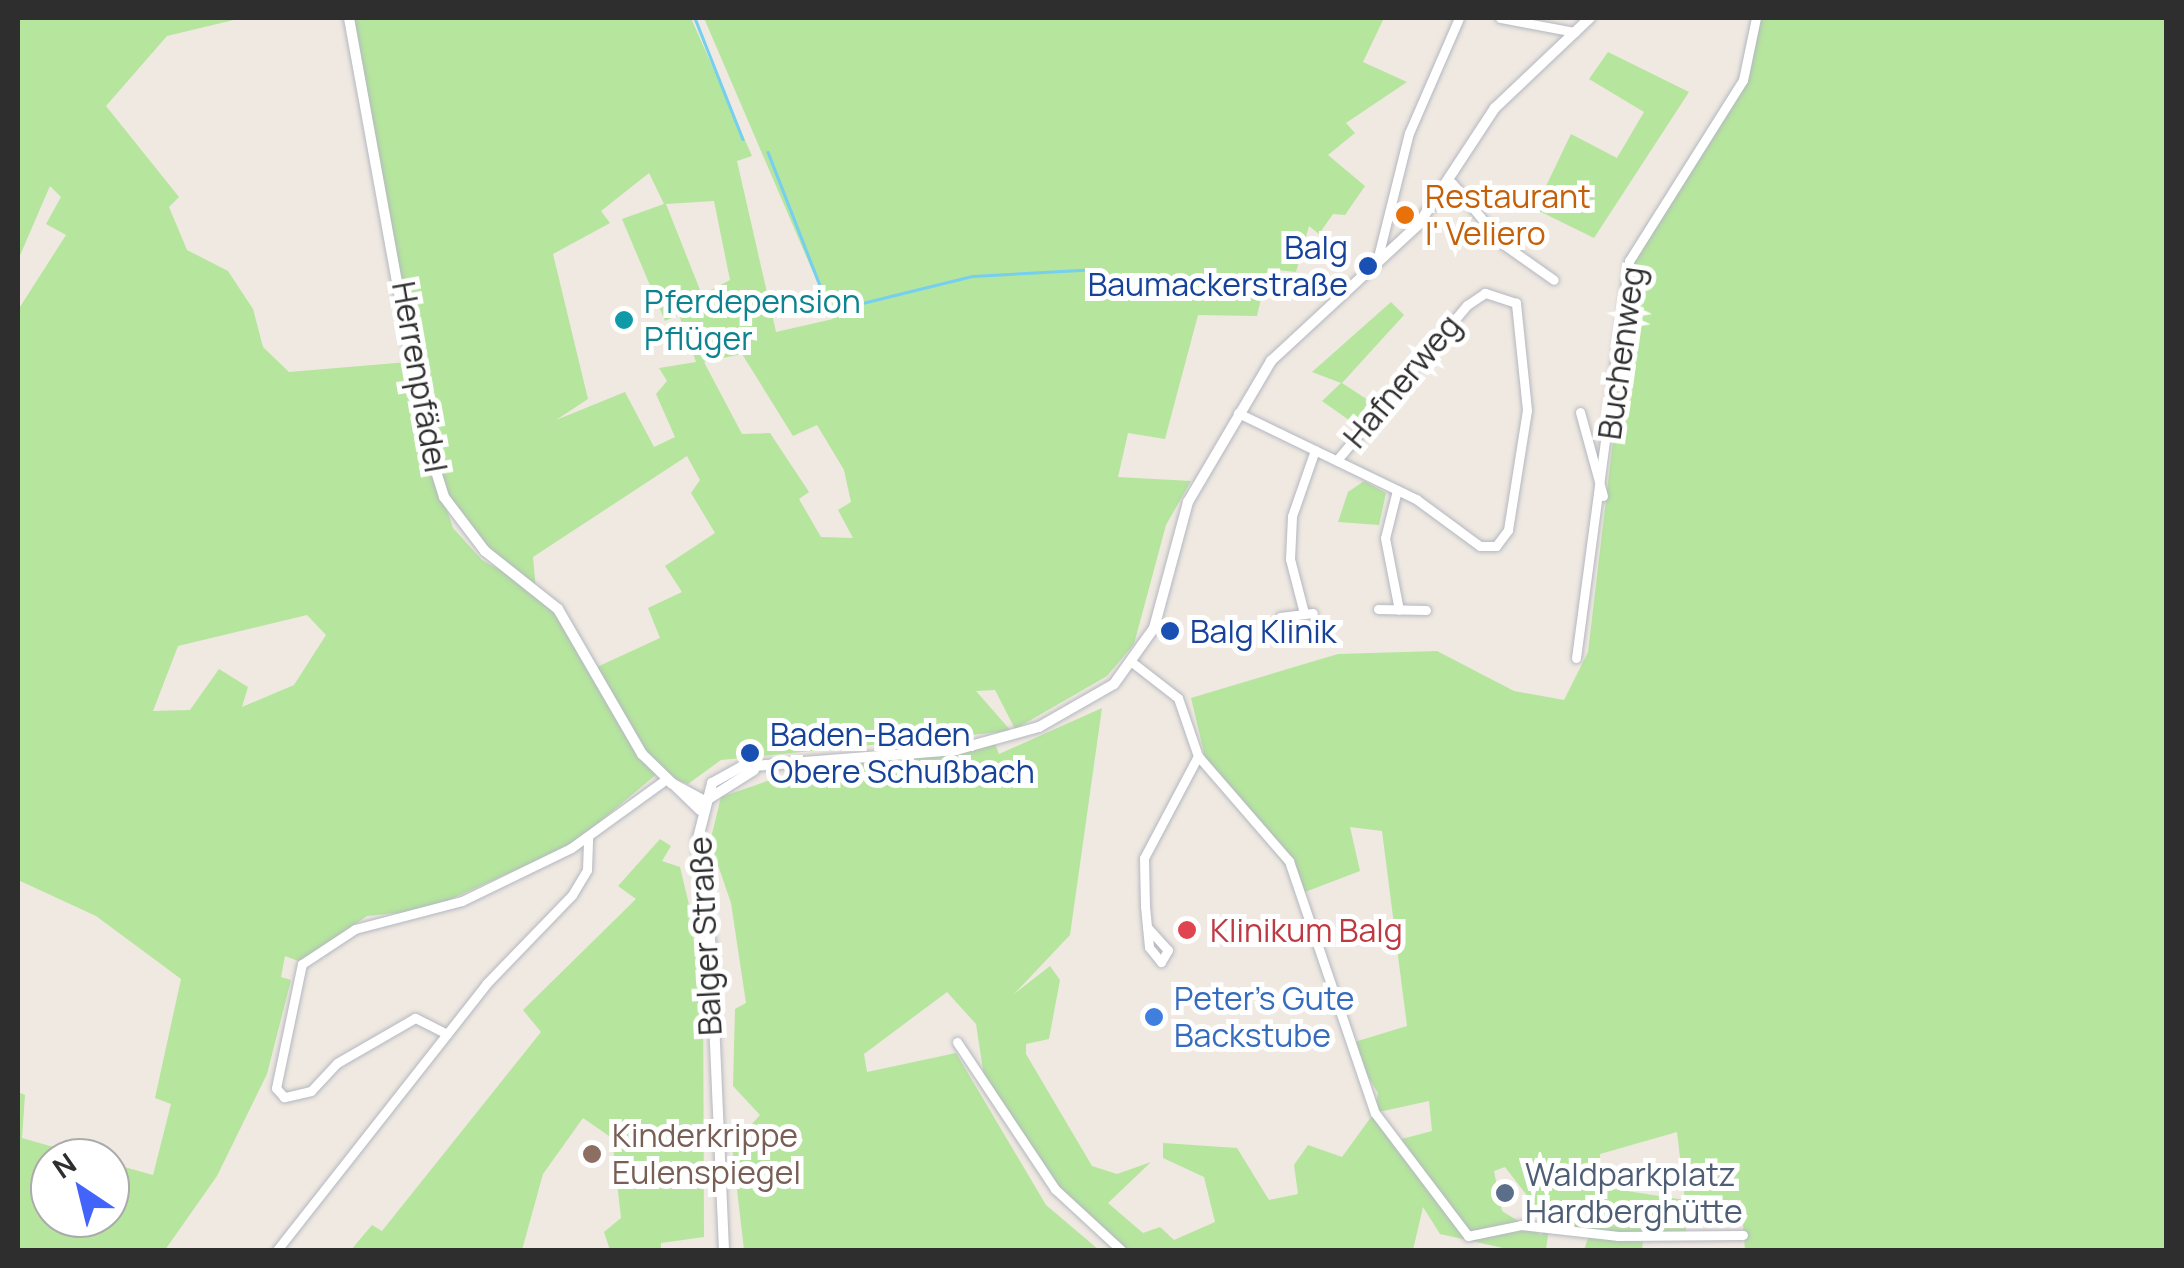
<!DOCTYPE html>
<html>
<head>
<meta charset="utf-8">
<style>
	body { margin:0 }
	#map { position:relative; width:2184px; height:1268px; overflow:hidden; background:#efe9e1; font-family:Manrope,sans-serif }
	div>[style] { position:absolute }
	.green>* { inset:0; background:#b6e59e }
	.stream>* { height:2.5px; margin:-1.25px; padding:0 1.25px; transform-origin:1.25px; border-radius:1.25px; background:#75cff0 }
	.roads { filter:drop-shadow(0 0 2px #b4b7c1) drop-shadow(0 0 2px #b4b7c1) }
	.minor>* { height:9px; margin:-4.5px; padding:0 4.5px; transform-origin:4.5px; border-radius:4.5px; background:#fff }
	.tertiary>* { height:10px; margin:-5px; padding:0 5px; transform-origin:5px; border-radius:5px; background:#fff }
	.dots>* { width:28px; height:28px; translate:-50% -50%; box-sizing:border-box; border:5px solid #fff; border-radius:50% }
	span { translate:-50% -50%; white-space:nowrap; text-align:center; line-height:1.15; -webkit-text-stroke:10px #fff; paint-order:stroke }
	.food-label { font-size:32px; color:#c56008 }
	.left { translate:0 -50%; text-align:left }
	.transit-label { font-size:32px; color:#164399 }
	.right { translate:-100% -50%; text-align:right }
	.culture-label { font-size:32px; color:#0d838f }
	.street-label { font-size:32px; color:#2e2e2e }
	.health-label { font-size:32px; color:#be3a42 }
	.shop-label { font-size:32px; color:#366cbe }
	.education-label { font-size:32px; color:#785e54 }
	.service-label { font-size:32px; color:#4e5e75 }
	.frame { position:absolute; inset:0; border:20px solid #2e2e2e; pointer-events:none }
	.north { position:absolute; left:30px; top:1138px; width:100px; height:100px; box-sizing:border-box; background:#fff; border:2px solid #ababab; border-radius:50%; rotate:325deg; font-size:28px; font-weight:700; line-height:40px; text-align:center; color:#2e2e2e }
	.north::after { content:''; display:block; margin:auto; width:35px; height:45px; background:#4264fb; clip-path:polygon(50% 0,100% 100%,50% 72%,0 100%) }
</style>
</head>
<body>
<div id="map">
	<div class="green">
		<i style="clip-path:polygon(evenodd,18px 18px,242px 18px,167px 36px,106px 106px,179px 197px,169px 207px,187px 250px,228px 271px,253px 309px,263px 347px,289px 372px,408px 362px,418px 425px,453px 528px,482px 560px,527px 585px,485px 551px,447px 494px,429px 437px,353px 18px,691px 18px,752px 156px,737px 161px,776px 332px,833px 319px,704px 18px,1384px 18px,1363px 62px,1407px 82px,1346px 123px,1355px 133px,1328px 155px,1365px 186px,1345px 215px,1333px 214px,1319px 234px,1309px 226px,1296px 272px,1268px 269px,1257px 316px,1198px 315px,1165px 439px,1128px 433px,1118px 477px,1191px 481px,1166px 525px,1134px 644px,1107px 676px,1015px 729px,995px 690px,976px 691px,1011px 731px,721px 760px,688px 784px,658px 773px,573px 844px,427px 910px,367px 916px,301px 962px,285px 956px,281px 977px,291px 980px,267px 1074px,217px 1176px,165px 1250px,18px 1250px,18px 1092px,25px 1095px,22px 1138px,92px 1158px,50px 1158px,50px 1218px,110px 1218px,110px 1163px,153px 1175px,171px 1104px,155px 1098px,181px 979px,96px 916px,18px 880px,18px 310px,66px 235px,46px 224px,61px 197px,50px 186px,18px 260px,18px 18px,649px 173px,664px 204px,622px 219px,665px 321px,679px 315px,696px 362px,659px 368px,667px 381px,656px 394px,675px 437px,654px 447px,625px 392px,556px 420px,588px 399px,553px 254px,610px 223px,601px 211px,649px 173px,18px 18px,714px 201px,730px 280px,702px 295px,666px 204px,714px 201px,18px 18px,742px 354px,793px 436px,817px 425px,844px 470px,851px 502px,838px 510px,853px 538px,821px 537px,799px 499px,809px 492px,770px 433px,742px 434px,704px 362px,742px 354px,18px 18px,687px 456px,700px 480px,691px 493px,715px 533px,665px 566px,682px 592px,648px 608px,660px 638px,597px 667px,536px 590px,533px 557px,687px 456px,18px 18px,307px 615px,326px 635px,294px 685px,242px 707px,248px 687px,219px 669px,190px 710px,153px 711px,178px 646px,307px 615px)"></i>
		<i style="clip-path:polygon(evenodd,1760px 18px,2166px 18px,2166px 1250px,1745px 1250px,1741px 1200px,1685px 1200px,1686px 1234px,1620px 1239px,1643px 1242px,1642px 1250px,1584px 1250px,1589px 1235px,1549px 1228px,1546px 1250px,1512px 1250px,1440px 1234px,1423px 1207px,1413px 1250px,1122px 1250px,1055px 1189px,985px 1083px,976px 1024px,947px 992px,864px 1054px,867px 1072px,956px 1053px,1046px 1205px,1099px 1250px,744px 1250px,732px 1146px,760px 1115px,733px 1086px,735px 1009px,746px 1003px,731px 903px,710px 842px,721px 797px,802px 769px,995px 744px,999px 754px,1102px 708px,1070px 935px,1014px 994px,1050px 966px,1060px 980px,1049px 1039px,1026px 1044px,1026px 1054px,1092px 1166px,1117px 1174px,1151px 1162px,1108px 1203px,1143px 1233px,1160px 1227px,1174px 1240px,1215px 1222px,1204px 1177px,1163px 1158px,1163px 1143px,1237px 1148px,1269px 1200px,1298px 1194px,1294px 1165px,1308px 1145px,1342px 1157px,1374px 1113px,1394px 1141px,1432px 1131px,1429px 1101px,1374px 1113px,1378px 1093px,1348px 1044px,1407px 1026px,1382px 831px,1350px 827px,1360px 871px,1305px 892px,1206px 761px,1191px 698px,1338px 654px,1437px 651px,1514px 691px,1564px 700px,1588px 652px,1634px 262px,1749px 78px,1760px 18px,1677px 1132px,1685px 1200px,1601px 1187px,1600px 1154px,1677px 1132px,1760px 18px,1505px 1167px,1549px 1224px,1541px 1235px,1502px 1211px,1494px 1171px,1505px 1167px)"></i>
		<i style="clip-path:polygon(1608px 52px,1689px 92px,1594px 238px,1535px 209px,1571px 134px,1617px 158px,1644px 112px,1589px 79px)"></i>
		<i style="clip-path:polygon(1391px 302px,1404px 315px,1342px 383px,1374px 404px,1356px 425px,1322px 401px,1341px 383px,1312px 372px)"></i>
		<i style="clip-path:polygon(1364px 481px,1386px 493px,1379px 525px,1338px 522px,1348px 492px)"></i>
		<i style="clip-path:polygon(660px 839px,671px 846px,662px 861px,680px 867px,703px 963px,704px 1237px,661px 1243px,661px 1250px,610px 1250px,604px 1232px,621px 1218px,612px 1138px,583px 1118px,543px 1174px,522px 1250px,351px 1250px,372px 1225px,382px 1231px,541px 1032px,523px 1010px,636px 899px,618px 886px)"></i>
	</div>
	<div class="stream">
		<i style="left:695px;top:18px;width:130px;rotate:68.4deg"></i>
		<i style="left:768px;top:152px;width:171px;rotate:68.7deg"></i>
		<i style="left:830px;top:311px;width:147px;rotate:-13.8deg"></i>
		<i style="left:973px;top:276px;width:125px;rotate:-3.2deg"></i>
	</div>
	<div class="roads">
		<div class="minor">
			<i style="left:1500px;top:18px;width:76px;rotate:10.6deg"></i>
			<i style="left:1452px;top:183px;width:80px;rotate:50.1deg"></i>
			<i style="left:1503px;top:244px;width:62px;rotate:35.2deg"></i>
			<i style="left:1377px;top:261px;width:132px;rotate:-76deg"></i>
			<i style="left:1409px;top:133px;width:125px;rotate:-66.5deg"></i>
			<i style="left:1580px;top:412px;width:87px;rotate:74.7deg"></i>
			<i style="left:1238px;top:413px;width:198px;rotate:25.8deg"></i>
			<i style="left:1416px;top:499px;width:79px;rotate:36.3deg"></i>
			<i style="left:1480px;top:546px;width:16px"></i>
			<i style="left:1496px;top:546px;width:20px;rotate:-53deg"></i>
			<i style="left:1508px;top:530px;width:121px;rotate:-81deg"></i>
			<i style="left:1527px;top:410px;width:108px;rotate:-95.9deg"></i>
			<i style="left:1516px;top:303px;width:33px;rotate:-162deg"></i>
			<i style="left:1485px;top:293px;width:22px;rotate:146deg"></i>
			<i style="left:1467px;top:305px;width:202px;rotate:130deg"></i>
			<i style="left:1397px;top:490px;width:49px;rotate:104deg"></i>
			<i style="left:1385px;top:538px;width:73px;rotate:79deg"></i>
			<i style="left:1378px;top:609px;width:48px;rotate:1.2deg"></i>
			<i style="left:1304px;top:613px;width:56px;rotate:-104.5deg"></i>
			<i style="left:1290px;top:559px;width:43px;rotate:-87.3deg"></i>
			<i style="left:1292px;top:516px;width:70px;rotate:-70.8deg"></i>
			<i style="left:1280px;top:617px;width:33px;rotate:-7deg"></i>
			<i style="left:1576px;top:658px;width:401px;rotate:-82.4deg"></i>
			<i style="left:1629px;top:261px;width:214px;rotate:-57.8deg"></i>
			<i style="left:1743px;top:80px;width:63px;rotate:-78.2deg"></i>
			<i style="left:1133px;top:663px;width:57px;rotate:37.9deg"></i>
			<i style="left:1178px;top:698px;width:61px;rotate:71deg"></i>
			<i style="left:1198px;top:756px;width:139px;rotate:49.1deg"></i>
			<i style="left:1289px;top:861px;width:266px;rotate:71.2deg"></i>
			<i style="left:1375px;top:1113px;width:154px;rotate:52.9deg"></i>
			<i style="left:1468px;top:1236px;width:54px;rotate:-11.7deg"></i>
			<i style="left:1521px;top:1225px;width:98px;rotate:6.5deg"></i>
			<i style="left:1618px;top:1236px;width:125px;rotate:-0.5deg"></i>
			<i style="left:1147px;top:927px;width:31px;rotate:48deg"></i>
			<i style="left:1168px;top:950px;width:14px;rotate:120deg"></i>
			<i style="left:1161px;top:962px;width:19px;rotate:-129deg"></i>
			<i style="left:1149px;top:947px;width:41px;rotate:-95.6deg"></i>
			<i style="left:1145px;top:906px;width:48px;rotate:-91.2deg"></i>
			<i style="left:1144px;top:858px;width:115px;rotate:-62.1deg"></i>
			<i style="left:447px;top:1034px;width:36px;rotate:-153deg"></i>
			<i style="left:415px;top:1018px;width:90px;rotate:150deg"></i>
			<i style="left:337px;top:1063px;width:38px;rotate:133deg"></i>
			<i style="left:311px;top:1091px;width:28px;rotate:167deg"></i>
			<i style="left:284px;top:1097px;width:12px;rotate:-132deg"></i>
			<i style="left:276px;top:1088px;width:127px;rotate:-78.2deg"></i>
			<i style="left:302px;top:964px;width:64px;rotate:-33.4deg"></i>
			<i style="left:355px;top:929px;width:111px;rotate:-14.7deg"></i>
			<i style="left:462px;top:901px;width:121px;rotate:-25.9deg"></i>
			<i style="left:571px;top:848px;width:116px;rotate:-35.9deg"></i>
			<i style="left:957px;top:1042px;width:177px;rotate:56.3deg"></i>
			<i style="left:1055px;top:1189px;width:90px;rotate:42.7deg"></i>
			<i style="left:277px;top:1250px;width:338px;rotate:-51.8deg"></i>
			<i style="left:486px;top:984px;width:124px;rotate:-46deg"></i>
			<i style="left:572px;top:895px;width:29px;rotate:-59deg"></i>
			<i style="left:587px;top:870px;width:33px;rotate:-88deg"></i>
		</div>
		<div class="tertiary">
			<i style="left:349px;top:18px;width:425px;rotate:79.7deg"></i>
			<i style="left:425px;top:436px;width:64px;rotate:72.7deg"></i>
			<i style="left:444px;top:497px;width:68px;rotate:52.8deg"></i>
			<i style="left:485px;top:551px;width:93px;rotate:38.5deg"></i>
			<i style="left:558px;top:609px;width:168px;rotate:59.9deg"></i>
			<i style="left:642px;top:754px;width:81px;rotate:44deg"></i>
			<i style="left:671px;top:783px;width:38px;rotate:28deg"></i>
			<i style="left:705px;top:801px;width:58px;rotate:-32.3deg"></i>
			<i style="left:724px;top:1250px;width:303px;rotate:-92.5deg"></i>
			<i style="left:711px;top:947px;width:106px;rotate:-97.6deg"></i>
			<i style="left:697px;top:842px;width:61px;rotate:-75.7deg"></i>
			<i style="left:712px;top:783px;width:33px;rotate:-29deg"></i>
			<i style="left:741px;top:767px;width:216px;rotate:-4.5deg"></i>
			<i style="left:956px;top:750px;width:86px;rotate:-15.5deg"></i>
			<i style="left:1039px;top:727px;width:86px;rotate:-29.8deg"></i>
			<i style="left:1114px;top:684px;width:69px;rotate:-54.5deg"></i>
			<i style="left:1154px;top:628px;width:131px;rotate:-74.9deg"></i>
			<i style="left:1188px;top:502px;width:164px;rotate:-59.5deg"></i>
			<i style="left:1271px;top:361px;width:200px;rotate:-42.8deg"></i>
			<i style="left:1418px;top:225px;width:140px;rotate:-56.7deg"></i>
			<i style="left:1495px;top:108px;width:131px;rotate:-43.5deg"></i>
		</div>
	</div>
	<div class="dots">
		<i style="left:1405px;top:215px;background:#e8710a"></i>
		<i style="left:1368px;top:266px;background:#1a4fb4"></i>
		<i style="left:624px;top:320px;background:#0f9aa8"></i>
		<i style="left:1170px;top:631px;background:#1a4fb4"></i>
		<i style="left:750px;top:753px;background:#1a4fb4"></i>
		<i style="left:1187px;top:930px;background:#e0444e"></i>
		<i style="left:1154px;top:1017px;background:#3f7fe0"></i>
		<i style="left:592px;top:1154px;background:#8d6e63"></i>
		<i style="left:1505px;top:1193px;background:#5c6f8a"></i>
	</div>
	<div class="food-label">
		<span class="left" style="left:1425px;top:215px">Restaurant<br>I' Veliero</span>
	</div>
	<div class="transit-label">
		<span class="right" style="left:1348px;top:266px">Balg<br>Baumackerstraße</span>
		<span class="left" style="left:1190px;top:631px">Balg Klinik</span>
		<span class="left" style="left:770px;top:753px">Baden-Baden<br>Obere Schußbach</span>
	</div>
	<div class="culture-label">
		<span class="left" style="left:644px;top:320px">Pferdepension<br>Pflüger</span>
	</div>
	<div class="street-label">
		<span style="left:1621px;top:353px;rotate:-82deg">Buchenweg</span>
		<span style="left:420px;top:377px;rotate:80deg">Herrenpfädel</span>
		<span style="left:1402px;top:381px;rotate:-50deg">Hafnerweg</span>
		<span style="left:705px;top:936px;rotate:-93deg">Balger Straße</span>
	</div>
	<div class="health-label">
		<span class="left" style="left:1210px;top:930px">Klinikum Balg</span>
	</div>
	<div class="shop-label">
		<span class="left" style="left:1174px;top:1017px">Peter's Gute<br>Backstube</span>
	</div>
	<div class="education-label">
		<span class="left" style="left:612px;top:1154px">Kinderkrippe<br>Eulenspiegel</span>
	</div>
	<div class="service-label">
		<span class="left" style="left:1525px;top:1193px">Waldparkplatz<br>Hardberghütte</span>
	</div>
	<div class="frame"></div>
	<div class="north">N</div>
</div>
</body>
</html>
